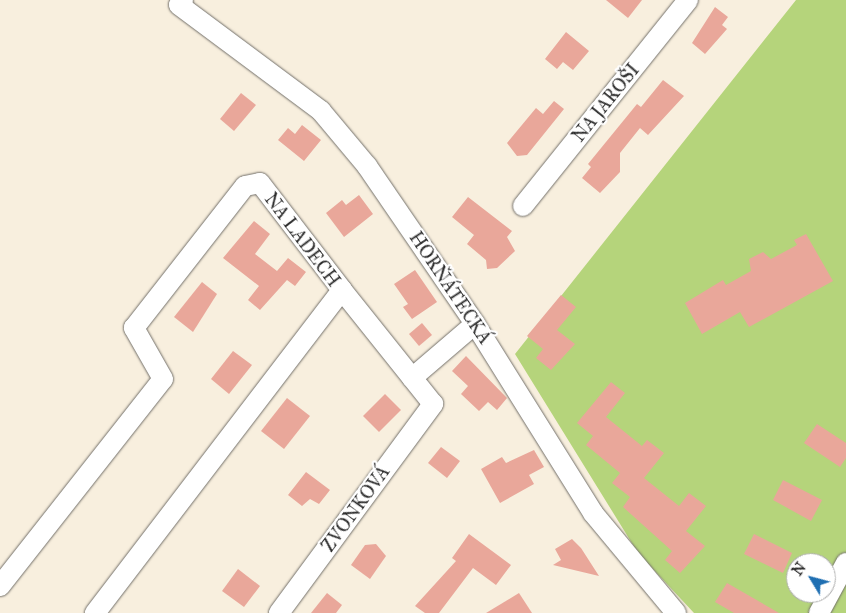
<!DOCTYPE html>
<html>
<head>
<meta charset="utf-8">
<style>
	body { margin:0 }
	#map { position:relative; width:846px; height:613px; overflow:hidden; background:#f8efde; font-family:"IM FELL Great Primer",serif }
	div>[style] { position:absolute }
	.green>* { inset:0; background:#b5d47b }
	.building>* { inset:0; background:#e9a79a }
	.roads { filter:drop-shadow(0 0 1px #73706a) drop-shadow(0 0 1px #73706a) }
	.street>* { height:20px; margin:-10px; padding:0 10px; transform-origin:10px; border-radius:10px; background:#fff }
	span { translate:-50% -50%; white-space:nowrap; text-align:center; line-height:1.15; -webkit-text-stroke:4.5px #fff; paint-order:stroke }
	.street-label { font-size:18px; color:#2b2b2b }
	.north { position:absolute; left:786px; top:553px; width:50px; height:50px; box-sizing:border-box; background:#fff; border:1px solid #aaa; border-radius:50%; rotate:307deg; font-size:14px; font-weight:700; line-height:20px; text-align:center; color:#2b2b2b }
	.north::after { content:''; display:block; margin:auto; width:18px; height:22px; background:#1f6fb2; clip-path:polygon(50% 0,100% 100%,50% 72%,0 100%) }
</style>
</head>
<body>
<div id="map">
	<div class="green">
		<i style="clip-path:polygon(evenodd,796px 0,846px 0,846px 613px,694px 613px,638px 553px,515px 354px,796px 0,796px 563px,826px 563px,826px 593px,796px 593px,796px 563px)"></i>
	</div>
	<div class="building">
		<i style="clip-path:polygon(606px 0,642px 0,628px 18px)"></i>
		<i style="clip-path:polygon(715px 7px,728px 17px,722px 25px,727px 29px,705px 54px,692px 43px)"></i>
		<i style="clip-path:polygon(566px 32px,589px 51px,573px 70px,563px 62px,557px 69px,545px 59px)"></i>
		<i style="clip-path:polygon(663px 80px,684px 96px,648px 135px,640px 128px,620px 153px,620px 172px,600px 193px,582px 178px,591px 167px,588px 164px,637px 104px,641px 107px)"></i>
		<i style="clip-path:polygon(241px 93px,256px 105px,234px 131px,220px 119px)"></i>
		<i style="clip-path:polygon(554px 101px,564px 109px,527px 155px,517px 156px,507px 143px,536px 108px,543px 114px)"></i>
		<i style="clip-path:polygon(302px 125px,321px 140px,304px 161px,278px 140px,288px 128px,295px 134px)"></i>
		<i style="clip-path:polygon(359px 195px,373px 214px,344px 237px,326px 213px,342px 200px,346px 205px)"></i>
		<i style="clip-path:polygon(468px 197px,512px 231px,507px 237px,515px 251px,497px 268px,487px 269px,486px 260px,467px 244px,474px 235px,452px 217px)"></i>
		<i style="clip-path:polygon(254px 221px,270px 234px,255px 254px,277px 271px,288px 258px,306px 272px,295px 286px,287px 280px,260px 310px,248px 300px,259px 286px,223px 258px)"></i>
		<i style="clip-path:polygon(806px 234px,833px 281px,749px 327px,740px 312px,702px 334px,685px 303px,723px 280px,726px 285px,751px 271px,749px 259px,763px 252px,771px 259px,797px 245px,794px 240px)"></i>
		<i style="clip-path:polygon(415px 270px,437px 302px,412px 319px,403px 307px,408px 304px,394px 284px)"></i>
		<i style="clip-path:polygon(202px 282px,217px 294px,193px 332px,174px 317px)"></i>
		<i style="clip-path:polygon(561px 295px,576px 307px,557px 330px,575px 344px,551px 370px,536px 358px,543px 349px,527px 336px)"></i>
		<i style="clip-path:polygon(422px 323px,432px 335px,419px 346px,409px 334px)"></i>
		<i style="clip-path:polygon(233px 351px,252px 365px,229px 394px,211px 379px)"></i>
		<i style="clip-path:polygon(466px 356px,507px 398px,497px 410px,488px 402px,479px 411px,461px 394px,468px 386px,452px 371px)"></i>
		<i style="clip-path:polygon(611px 382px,625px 393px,606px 417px,642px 446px,647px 440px,664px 453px,644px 478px,679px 506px,689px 493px,706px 506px,686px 531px,705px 546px,680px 573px,665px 560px,672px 551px,623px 507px,630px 497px,612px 483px,620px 473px,586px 445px,593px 436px,577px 423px)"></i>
		<i style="clip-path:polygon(385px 394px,401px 410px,379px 432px,363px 416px)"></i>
		<i style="clip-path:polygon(287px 398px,310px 416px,284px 449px,261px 431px)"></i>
		<i style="clip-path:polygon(817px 424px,846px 443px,846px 458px,840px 467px,804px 443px)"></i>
		<i style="clip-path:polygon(441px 447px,460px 461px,447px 478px,428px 463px)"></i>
		<i style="clip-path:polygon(534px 450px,544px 467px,529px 475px,534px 484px,500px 503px,481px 469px,502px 457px,506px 463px)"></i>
		<i style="clip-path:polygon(306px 472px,330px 490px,319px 504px,310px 499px,302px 506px,288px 495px)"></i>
		<i style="clip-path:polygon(783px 480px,822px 500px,811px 521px,773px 500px)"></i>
		<i style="clip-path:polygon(469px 534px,511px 565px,496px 585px,473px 568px,439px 613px,425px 613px,415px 606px,456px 561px,452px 558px)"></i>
		<i style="clip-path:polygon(754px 534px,792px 553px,783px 573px,744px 554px)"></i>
		<i style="clip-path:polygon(572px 539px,581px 548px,599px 576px,553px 565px,561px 560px,555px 549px)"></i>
		<i style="clip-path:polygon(376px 544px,386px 556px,370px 579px,351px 565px,365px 545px)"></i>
		<i style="clip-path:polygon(238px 569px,260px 586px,244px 607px,222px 591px)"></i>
		<i style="clip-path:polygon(727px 583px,779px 613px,734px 613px,715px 602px)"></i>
		<i style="clip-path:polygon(327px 593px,342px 605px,336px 613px,311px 613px)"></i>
		<i style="clip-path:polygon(519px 593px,532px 613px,486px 613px)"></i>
	</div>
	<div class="roads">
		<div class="street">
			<i style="left:183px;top:0;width:6px;rotate:129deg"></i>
			<i style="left:179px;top:5px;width:177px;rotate:36.7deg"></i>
			<i style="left:321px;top:111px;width:72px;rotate:50.1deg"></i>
			<i style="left:367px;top:166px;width:191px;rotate:55.6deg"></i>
			<i style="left:475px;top:324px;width:223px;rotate:58deg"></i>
			<i style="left:593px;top:513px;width:130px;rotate:50.3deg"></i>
			<i style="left:523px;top:206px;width:264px;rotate:-51.3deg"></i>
			<i style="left:412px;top:378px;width:83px;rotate:-40.6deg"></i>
			<i style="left:0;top:586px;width:263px;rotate:-51.8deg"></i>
			<i style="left:163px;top:379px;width:59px;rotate:-119.6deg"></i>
			<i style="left:134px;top:328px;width:180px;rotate:-52deg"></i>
			<i style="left:245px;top:186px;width:15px;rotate:-11deg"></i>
			<i style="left:260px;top:183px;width:135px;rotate:52.5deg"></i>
			<i style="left:342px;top:290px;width:407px;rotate:127.4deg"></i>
			<i style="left:279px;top:613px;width:260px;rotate:-53.6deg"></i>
			<i style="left:433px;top:404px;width:146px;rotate:-128.6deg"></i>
			<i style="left:819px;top:613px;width:57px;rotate:-61.6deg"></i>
		</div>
	</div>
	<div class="street-label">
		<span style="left:606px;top:103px;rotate:-51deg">NA JAROŠI</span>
		<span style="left:302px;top:240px;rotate:53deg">NA LADECH</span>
		<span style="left:450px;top:288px;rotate:56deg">HORŇÁTECKÁ</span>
		<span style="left:356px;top:509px;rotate:-54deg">ZVONKOVÁ</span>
	</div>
	<div class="north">N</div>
</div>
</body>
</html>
